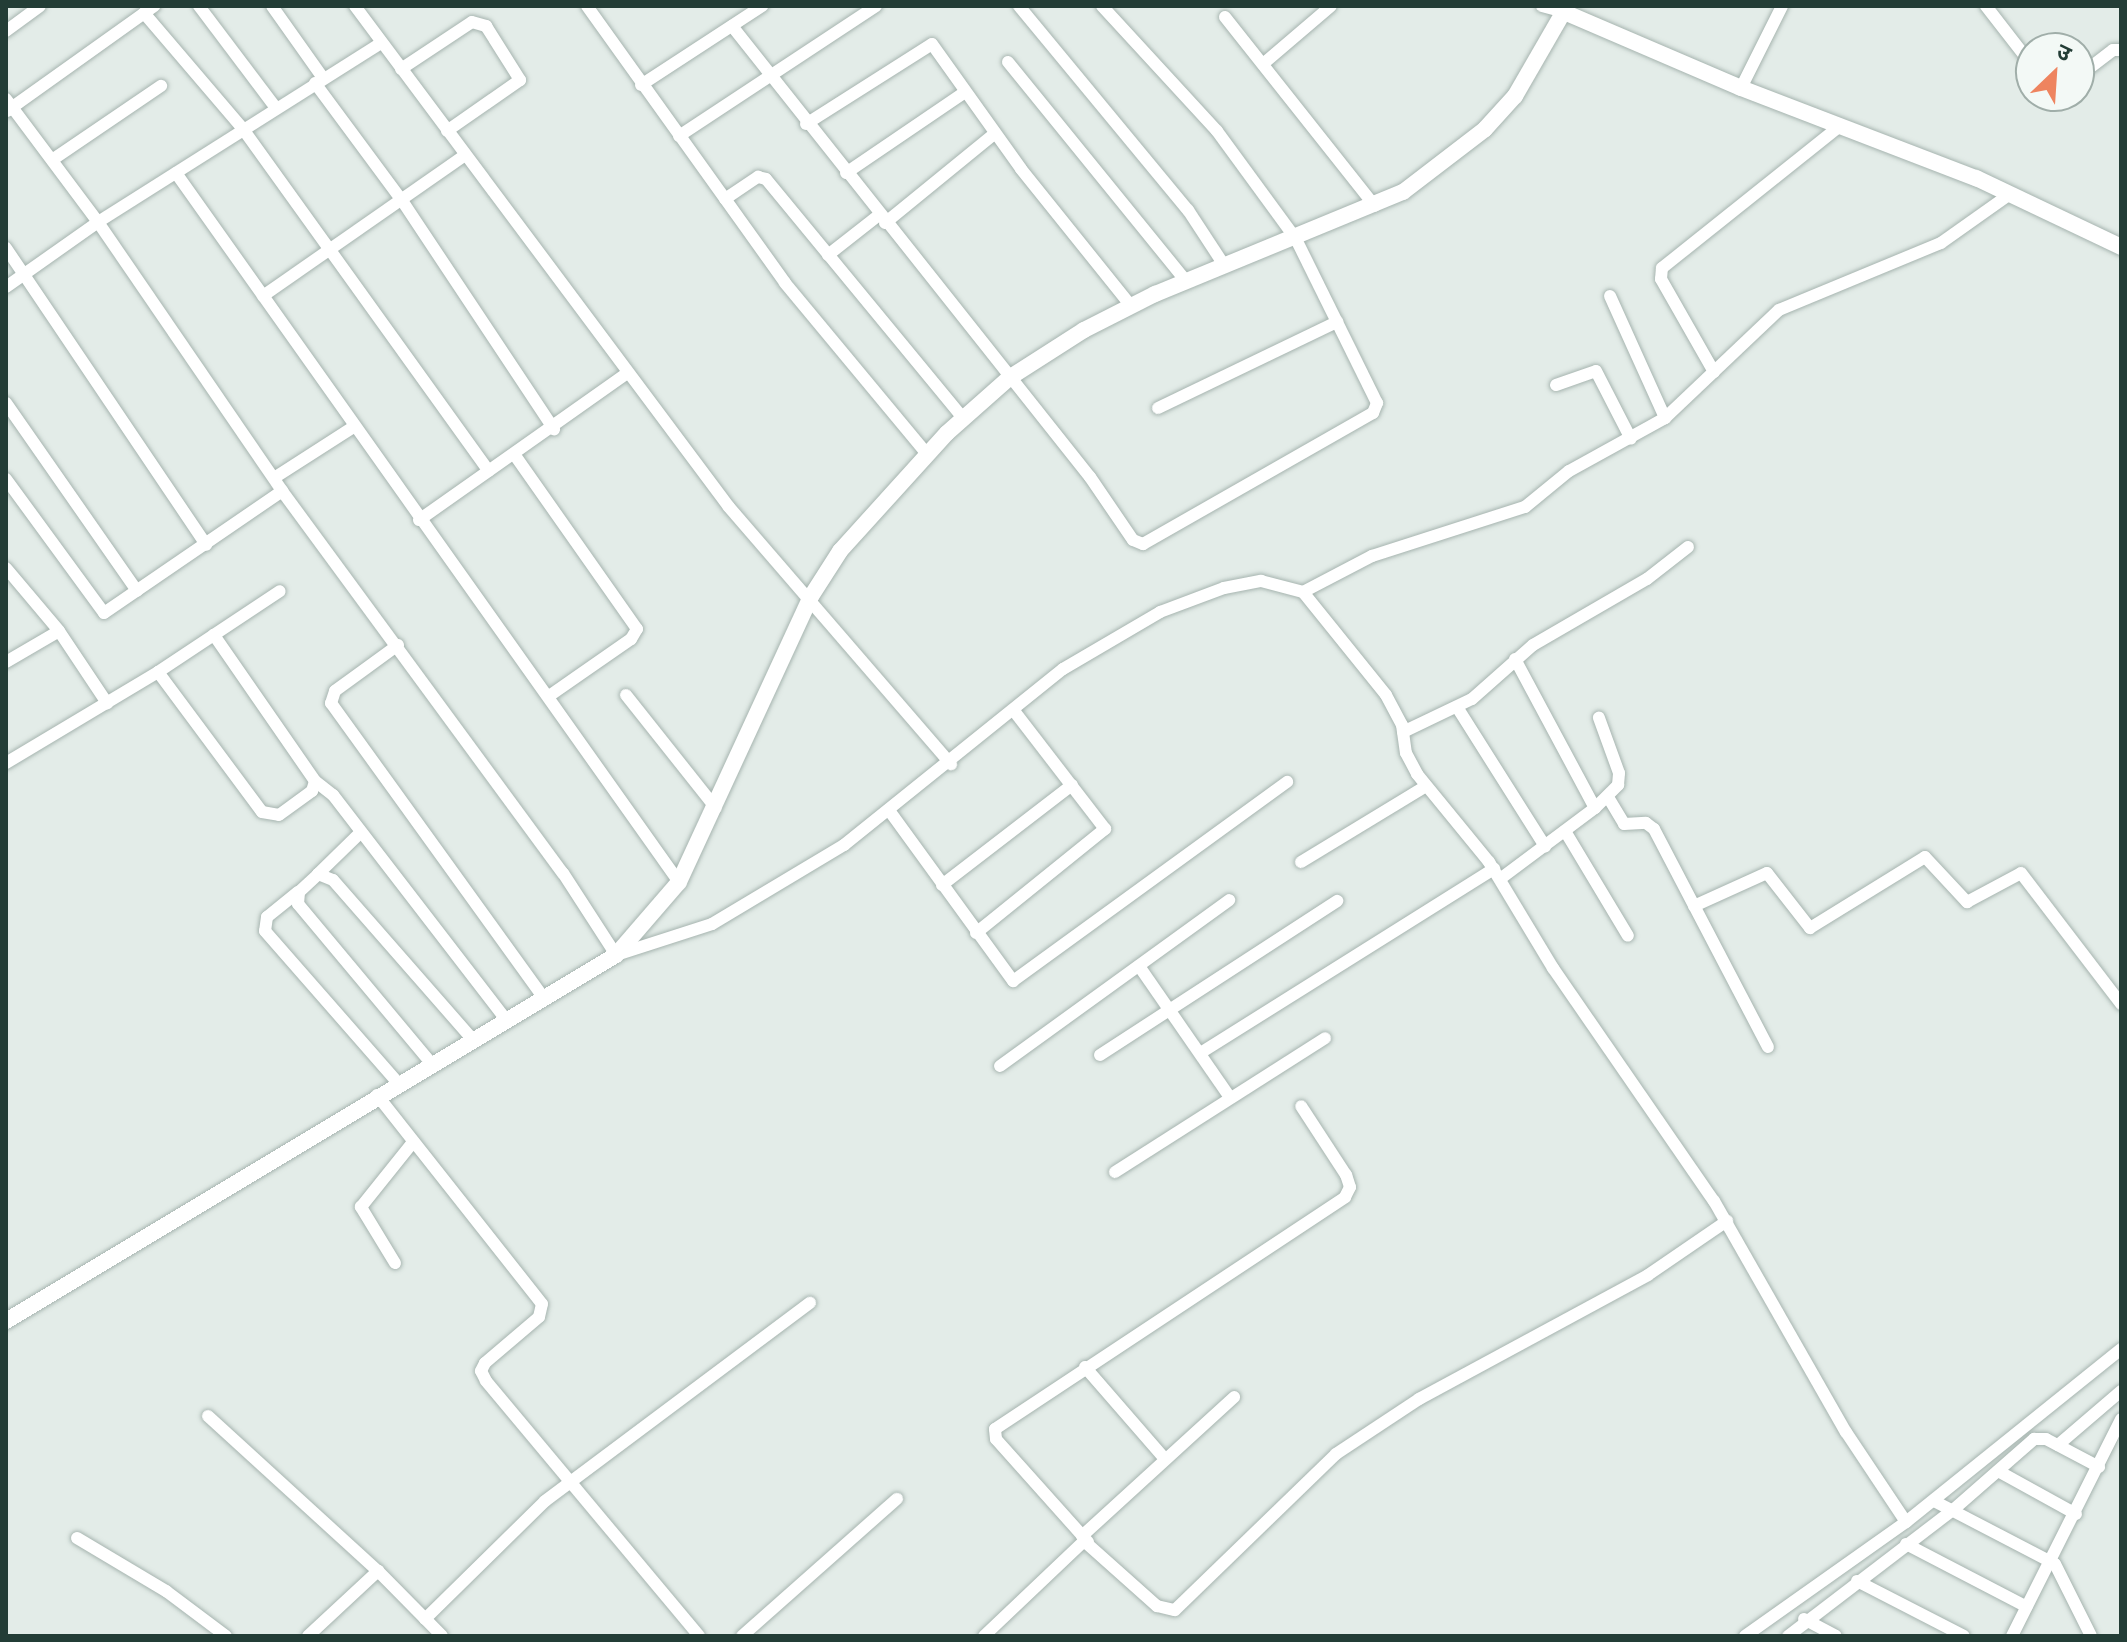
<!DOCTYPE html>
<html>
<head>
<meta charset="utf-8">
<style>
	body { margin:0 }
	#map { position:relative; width:2127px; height:1642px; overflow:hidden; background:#e3ece8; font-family:"PT Sans","Noto Sans Devanagari",sans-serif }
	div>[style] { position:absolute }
	.roads { filter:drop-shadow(0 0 2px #a6b4af) drop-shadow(0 0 2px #a6b4af) }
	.minor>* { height:12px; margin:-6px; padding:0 6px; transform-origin:6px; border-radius:6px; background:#fff }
	.tertiary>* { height:16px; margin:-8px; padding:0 8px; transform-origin:8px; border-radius:8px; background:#fff }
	span { translate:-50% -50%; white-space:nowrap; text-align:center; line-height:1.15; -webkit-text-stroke:8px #f3f9f6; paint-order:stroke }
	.frame { position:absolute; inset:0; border:8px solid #233d36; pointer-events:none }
	.north { position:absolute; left:2015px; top:32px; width:80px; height:80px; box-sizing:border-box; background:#f3f9f6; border:2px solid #a0aea9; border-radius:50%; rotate:25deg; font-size:22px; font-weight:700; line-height:32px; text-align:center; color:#233d36 }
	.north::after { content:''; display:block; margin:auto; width:28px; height:36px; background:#ee845f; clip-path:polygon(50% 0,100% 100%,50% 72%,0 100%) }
</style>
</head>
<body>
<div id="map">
	<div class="roads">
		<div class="minor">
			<i style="left:199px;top:6px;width:128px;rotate:53deg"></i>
			<i style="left:272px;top:6px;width:88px;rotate:54.7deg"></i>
			<i style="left:355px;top:6px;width:625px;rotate:53.26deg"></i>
			<i style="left:729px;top:507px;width:340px;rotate:49.2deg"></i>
			<i style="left:587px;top:6px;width:340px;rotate:54.4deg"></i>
			<i style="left:785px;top:283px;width:222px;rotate:50.3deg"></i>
			<i style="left:1019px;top:6px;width:265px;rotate:50.4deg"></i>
			<i style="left:1188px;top:210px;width:66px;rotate:56.8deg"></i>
			<i style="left:1542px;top:6px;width:23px;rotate:15deg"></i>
			<i style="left:1986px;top:6px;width:73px;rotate:52.2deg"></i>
			<i style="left:144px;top:13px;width:153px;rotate:49.5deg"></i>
			<i style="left:243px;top:129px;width:421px;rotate:54.3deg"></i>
			<i style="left:1225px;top:17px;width:241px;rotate:51.6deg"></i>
			<i style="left:732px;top:26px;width:576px;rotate:51.56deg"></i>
			<i style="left:1090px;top:477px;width:76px;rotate:55.7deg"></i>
			<i style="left:1133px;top:540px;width:11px;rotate:22deg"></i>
			<i style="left:1143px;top:544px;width:265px;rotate:-29.7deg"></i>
			<i style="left:1373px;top:413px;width:11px;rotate:-68deg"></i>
			<i style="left:1377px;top:403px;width:183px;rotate:-116.3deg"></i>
			<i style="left:1296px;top:239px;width:134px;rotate:-126.2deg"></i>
			<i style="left:1217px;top:131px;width:170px;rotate:-132.6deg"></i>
			<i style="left:6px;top:31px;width:42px;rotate:-36.3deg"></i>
			<i style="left:1008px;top:62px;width:282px;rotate:50.9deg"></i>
			<i style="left:1263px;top:64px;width:89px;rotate:-40.5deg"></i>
			<i style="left:401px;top:69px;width:85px;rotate:-33.5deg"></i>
			<i style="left:472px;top:22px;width:15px;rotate:16deg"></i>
			<i style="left:486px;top:26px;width:64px;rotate:57.8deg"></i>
			<i style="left:520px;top:80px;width:89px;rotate:145.1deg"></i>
			<i style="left:2079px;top:76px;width:43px;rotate:-37.4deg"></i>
			<i style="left:2113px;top:50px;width:8px"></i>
			<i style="left:315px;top:83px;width:148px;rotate:53.5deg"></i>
			<i style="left:403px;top:202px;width:273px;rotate:56.4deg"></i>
			<i style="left:641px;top:85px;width:145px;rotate:-33.1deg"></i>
			<i style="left:1741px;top:88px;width:92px;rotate:-63.4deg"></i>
			<i style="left:6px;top:99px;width:154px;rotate:53.2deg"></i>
			<i style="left:98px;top:222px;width:326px;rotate:55.6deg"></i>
			<i style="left:282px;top:491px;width:474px;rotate:53.7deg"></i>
			<i style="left:563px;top:873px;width:98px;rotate:57.1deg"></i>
			<i style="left:616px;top:955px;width:101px;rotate:-17.9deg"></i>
			<i style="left:712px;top:924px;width:154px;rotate:-30.9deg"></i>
			<i style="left:844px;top:845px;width:281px;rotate:-38.8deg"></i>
			<i style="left:1063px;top:669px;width:113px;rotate:-30.4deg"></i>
			<i style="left:1160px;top:612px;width:68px;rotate:-20.6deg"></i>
			<i style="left:1224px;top:588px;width:38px;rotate:-11deg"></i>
			<i style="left:1261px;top:581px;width:43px;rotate:14.7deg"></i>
			<i style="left:1303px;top:592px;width:132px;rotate:51.1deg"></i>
			<i style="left:1386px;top:695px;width:34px;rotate:62deg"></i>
			<i style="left:1402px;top:725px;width:28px;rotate:82deg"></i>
			<i style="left:1406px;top:753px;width:24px;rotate:62deg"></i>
			<i style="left:1417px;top:774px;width:114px;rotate:50.7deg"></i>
			<i style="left:1489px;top:862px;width:124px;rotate:58.9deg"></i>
			<i style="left:1553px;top:968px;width:283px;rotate:55.4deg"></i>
			<i style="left:1714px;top:1201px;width:266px;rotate:60.3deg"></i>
			<i style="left:1846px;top:1432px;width:108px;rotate:56.3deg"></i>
			<i style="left:7px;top:111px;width:181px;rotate:-35.5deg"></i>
			<i style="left:806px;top:124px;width:149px;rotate:-32.4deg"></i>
			<i style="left:932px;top:44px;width:153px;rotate:54.5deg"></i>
			<i style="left:1021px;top:169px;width:176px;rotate:51.2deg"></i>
			<i style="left:679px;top:136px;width:236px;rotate:-33.4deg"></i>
			<i style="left:52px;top:160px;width:132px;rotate:-34.2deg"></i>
			<i style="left:176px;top:173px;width:869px;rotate:54.65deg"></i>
			<i style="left:846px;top:173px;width:144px;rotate:-34.2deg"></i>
			<i style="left:725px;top:199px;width:40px;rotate:-34deg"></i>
			<i style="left:758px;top:177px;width:8px;rotate:14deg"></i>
			<i style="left:766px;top:179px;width:310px;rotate:50.5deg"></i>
			<i style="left:885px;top:223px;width:141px;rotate:-39.2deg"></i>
			<i style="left:6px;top:248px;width:358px;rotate:56deg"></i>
			<i style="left:828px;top:255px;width:65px;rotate:-38.1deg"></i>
			<i style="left:6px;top:287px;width:113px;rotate:-35.2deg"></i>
			<i style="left:98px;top:222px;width:335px;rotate:-32.3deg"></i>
			<i style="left:263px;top:296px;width:246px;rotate:-34.9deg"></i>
			<i style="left:1610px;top:296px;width:134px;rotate:65.7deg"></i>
			<i style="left:1714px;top:372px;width:107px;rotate:-119.7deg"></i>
			<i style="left:1661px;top:279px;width:11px;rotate:-85deg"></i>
			<i style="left:1662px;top:268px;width:228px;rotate:-38.6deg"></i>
			<i style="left:1556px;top:385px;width:42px;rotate:-19.3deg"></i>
			<i style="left:1596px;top:371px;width:76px;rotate:62.8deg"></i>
			<i style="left:6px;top:403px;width:229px;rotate:55.1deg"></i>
			<i style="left:1158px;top:408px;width:199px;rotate:-25.7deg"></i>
			<i style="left:514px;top:454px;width:214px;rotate:54.9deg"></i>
			<i style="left:637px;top:629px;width:12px;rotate:121deg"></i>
			<i style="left:631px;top:639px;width:100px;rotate:145.2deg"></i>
			<i style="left:274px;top:478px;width:96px;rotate:-32.7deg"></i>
			<i style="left:6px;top:479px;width:166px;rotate:53.8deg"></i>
			<i style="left:104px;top:613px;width:216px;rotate:-34.4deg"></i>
			<i style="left:419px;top:520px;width:253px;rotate:-35.2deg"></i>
			<i style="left:6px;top:568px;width:82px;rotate:49.9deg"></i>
			<i style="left:59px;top:631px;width:87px;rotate:56.3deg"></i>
			<i style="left:1303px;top:592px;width:78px;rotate:-27.6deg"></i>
			<i style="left:1372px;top:556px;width:161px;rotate:-17.8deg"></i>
			<i style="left:1525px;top:507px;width:57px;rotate:-39.3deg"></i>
			<i style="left:1569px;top:471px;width:110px;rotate:-28.9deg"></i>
			<i style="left:1665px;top:418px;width:157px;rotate:-43.5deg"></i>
			<i style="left:1779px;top:310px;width:175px;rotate:-22.5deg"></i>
			<i style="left:1941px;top:243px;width:85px;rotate:-35.4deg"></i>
			<i style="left:398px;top:645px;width:78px;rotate:143.9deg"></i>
			<i style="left:335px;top:691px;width:13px;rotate:108deg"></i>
			<i style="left:331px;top:703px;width:364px;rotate:54.2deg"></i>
			<i style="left:1515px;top:659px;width:169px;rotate:61.8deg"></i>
			<i style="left:6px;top:662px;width:61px;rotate:-30.3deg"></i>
			<i style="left:158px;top:672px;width:174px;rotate:53.4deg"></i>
			<i style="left:262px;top:812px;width:17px;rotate:10deg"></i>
			<i style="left:279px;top:815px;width:41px;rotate:-36deg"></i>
			<i style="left:312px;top:791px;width:10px;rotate:-73deg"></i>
			<i style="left:315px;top:781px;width:178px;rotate:-124.7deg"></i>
			<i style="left:626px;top:695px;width:144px;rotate:51.5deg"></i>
			<i style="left:1457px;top:707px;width:165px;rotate:57.7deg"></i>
			<i style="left:1403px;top:732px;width:76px;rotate:-25.6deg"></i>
			<i style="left:1472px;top:699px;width:81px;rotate:-41.5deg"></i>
			<i style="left:1533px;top:645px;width:132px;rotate:-30.1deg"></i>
			<i style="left:1647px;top:579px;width:52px;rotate:-38deg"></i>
			<i style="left:6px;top:763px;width:177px;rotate:-30.9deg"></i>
			<i style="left:158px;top:672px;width:146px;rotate:-33.6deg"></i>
			<i style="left:315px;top:781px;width:23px;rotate:38deg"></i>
			<i style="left:333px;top:795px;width:282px;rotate:52.4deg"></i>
			<i style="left:1608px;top:797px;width:31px;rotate:59deg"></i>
			<i style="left:1624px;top:824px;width:22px;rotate:-3deg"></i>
			<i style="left:1646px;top:823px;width:10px;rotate:37deg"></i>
			<i style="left:1654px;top:829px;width:246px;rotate:62.4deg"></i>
			<i style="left:891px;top:813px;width:208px;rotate:54deg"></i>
			<i style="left:1013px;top:981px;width:339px;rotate:-36deg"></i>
			<i style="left:1565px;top:831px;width:122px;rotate:59deg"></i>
			<i style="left:1301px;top:862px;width:146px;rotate:-31.3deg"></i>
			<i style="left:318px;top:874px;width:60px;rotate:-44.3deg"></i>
			<i style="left:1500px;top:879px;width:119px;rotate:-36.8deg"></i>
			<i style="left:1595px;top:808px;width:33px;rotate:-45deg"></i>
			<i style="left:1618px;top:785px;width:12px;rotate:-85deg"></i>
			<i style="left:1619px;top:773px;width:59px;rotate:-110deg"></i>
			<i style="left:942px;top:885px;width:164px;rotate:-37.6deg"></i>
			<i style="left:298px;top:892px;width:40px;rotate:141deg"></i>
			<i style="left:267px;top:917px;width:14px;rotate:98deg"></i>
			<i style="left:265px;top:931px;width:202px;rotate:48.8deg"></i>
			<i style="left:1694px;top:906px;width:80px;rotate:-24.3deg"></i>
			<i style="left:1767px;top:873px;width:70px;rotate:52deg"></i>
			<i style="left:1810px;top:928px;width:135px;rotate:-31.7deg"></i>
			<i style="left:1925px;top:857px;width:62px;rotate:47deg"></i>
			<i style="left:1967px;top:902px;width:61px;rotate:-28.2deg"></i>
			<i style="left:2021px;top:873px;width:165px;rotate:52.6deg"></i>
			<i style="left:976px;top:933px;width:166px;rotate:-38.9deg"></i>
			<i style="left:1105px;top:829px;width:148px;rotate:-127.6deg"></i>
			<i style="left:1139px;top:966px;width:158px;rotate:55.3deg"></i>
			<i style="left:1202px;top:1052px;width:345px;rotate:-32.1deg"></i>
			<i style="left:1100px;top:1055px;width:283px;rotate:-33deg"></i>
			<i style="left:431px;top:1063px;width:207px;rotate:-129.9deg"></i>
			<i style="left:298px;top:904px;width:12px;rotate:-85deg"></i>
			<i style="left:299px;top:892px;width:26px;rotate:-43deg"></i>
			<i style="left:318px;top:874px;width:16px;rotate:22deg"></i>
			<i style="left:333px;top:880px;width:211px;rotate:48.8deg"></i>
			<i style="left:1000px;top:1066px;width:283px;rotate:-35.9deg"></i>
			<i style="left:377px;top:1095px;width:266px;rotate:51.7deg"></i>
			<i style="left:542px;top:1304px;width:13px;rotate:103deg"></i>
			<i style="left:539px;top:1317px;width:71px;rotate:139.6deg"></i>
			<i style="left:485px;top:1363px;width:9px;rotate:117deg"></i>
			<i style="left:481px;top:1371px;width:11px;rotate:63deg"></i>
			<i style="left:486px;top:1381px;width:332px;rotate:50.1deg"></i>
			<i style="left:1115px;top:1172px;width:249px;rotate:-32.5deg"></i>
			<i style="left:395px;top:1263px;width:66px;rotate:-121.3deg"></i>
			<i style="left:361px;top:1207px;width:83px;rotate:-51.3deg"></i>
			<i style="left:1085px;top:1367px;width:122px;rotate:49deg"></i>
			<i style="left:208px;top:1416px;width:230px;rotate:42.4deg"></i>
			<i style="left:378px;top:1571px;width:91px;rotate:45.4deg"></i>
			<i style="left:2058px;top:1445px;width:83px;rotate:-40.6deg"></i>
			<i style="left:1998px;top:1471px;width:89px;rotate:28.9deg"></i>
			<i style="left:1934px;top:1501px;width:136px;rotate:27.5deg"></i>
			<i style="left:2055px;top:1564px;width:80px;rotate:63.4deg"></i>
			<i style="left:1082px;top:1536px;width:206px;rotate:-42.4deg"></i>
			<i style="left:77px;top:1538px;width:104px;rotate:30.8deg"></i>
			<i style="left:166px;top:1591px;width:75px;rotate:36.9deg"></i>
			<i style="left:1088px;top:1542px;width:138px;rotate:-131.8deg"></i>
			<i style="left:996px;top:1439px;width:10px;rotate:-96deg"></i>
			<i style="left:995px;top:1429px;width:420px;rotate:-33.5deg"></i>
			<i style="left:1345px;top:1197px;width:11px;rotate:-63deg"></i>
			<i style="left:1350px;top:1187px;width:13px;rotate:-108deg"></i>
			<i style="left:1346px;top:1175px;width:82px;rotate:-123.1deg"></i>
			<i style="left:1906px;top:1544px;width:136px;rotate:27.5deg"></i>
			<i style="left:1857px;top:1581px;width:120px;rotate:27.2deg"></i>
			<i style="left:425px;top:1619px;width:168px;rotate:-44.5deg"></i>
			<i style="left:545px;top:1501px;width:331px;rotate:-36.8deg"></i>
			<i style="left:1804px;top:1619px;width:36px;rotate:28deg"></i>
			<i style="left:308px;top:1636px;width:96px;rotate:-42.9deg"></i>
			<i style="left:742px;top:1636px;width:207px;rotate:-41.5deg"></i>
			<i style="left:984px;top:1636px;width:138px;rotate:-43.5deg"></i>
			<i style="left:1084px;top:1541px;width:98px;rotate:41.7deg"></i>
			<i style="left:1157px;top:1606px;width:18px;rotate:13deg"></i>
			<i style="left:1175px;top:1610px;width:224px;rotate:-44.1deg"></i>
			<i style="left:1336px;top:1454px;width:100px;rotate:-33.5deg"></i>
			<i style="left:1419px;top:1399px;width:260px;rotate:-28.4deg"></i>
			<i style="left:1648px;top:1275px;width:96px;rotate:-34.4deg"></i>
			<i style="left:1745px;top:1636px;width:197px;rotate:-35.3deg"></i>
			<i style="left:1906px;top:1522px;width:276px;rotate:-38.8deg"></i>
			<i style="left:1788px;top:1636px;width:208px;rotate:-37.4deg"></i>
			<i style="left:1953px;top:1510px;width:108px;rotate:-41.2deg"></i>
			<i style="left:2034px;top:1439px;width:12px"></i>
			<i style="left:2046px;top:1439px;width:60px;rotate:27.8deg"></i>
			<i style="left:2012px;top:1636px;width:243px;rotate:-63.3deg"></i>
		</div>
		<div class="tertiary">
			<i style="left:1564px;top:12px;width:193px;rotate:23.2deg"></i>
			<i style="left:1741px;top:88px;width:252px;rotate:21deg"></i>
			<i style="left:1976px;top:178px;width:161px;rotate:25.4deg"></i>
			<i style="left:6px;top:1321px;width:711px;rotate:-30.96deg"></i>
			<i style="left:616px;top:955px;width:96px;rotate:-49.2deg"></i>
			<i style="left:679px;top:882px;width:313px;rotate:-65.2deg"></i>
			<i style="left:810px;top:598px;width:56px;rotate:-57.4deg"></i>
			<i style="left:840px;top:551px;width:159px;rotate:-47.8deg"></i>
			<i style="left:947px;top:433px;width:83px;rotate:-41.6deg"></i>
			<i style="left:1009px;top:378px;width:89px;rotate:-32.6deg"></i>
			<i style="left:1084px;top:330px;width:80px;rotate:-26.9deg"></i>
			<i style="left:1155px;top:294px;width:268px;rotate:-22.4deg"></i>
			<i style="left:1403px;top:192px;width:103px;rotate:-37.5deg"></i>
			<i style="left:1485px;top:129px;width:45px;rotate:-47.7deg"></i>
			<i style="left:1515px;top:96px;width:104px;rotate:-60deg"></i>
		</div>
	</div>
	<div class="frame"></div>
	<div class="north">उ</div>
</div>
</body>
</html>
